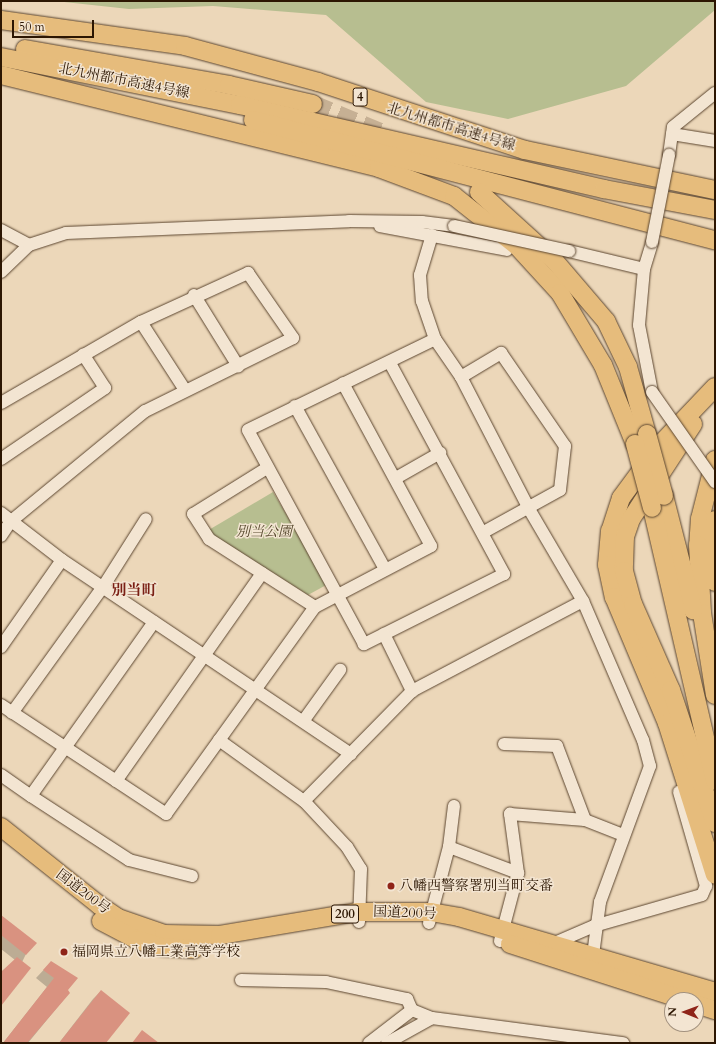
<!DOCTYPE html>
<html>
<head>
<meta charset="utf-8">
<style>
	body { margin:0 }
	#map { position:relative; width:716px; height:1044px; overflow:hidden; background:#ecd7b9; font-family:Cardo,"Noto Serif JP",serif }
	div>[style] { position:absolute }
	.green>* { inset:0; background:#b7be90 }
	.shadow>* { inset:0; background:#0003 }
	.building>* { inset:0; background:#d99280 }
	.highway-tunnel>* { height:18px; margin-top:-9px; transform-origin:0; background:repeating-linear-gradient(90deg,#c6b094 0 18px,transparent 0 27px) }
	.roads { filter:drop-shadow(0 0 1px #5c4630) drop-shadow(0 0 1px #5c4630) }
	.minor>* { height:12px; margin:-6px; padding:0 6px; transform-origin:6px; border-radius:6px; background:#f3e5d2 }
	.highway>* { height:18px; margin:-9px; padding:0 9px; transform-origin:9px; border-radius:9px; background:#e6bc7c }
	.bridges { filter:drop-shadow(0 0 1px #5c4630) drop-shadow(0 0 1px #5c4630) }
	.minor-bridge>* { height:12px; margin:-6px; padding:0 6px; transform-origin:6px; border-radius:6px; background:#f3e5d2 }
	.highway-bridge>* { height:18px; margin:-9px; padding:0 9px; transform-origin:9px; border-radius:9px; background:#e6bc7c }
	.dots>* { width:11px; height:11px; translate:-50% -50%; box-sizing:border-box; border:2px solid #f3e5d2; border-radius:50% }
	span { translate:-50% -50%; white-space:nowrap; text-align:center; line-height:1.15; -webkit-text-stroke:3px #f3e5d2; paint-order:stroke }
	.shield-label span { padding:1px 3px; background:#f3e5d2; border:1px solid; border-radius:3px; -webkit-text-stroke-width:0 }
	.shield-label { font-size:13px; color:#2c1602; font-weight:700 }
	.street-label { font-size:14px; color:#2c1602 }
	.park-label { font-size:14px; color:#56482d; font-style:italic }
	.poi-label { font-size:14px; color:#2c1602 }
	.left { translate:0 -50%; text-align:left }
	.neighbourhood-label { font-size:15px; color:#7a1f14; font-weight:700 }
	.frame { position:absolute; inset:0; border:2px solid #2c1602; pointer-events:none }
	.north { position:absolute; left:664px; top:992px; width:40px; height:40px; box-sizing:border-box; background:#f3e5d2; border:1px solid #a3927f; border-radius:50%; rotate:271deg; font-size:11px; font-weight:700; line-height:16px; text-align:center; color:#2c1602 }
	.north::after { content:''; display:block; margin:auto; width:14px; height:18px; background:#8f2418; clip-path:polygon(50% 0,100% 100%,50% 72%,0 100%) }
	.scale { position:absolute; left:12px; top:20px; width:82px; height:18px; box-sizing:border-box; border:2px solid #2c1602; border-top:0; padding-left:5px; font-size:12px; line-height:14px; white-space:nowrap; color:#2c1602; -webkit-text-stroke:3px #f3e5d2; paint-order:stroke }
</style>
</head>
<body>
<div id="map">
	<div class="green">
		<i style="clip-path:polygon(55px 1px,715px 1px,715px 10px,626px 86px,508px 119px,426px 102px,326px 15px,213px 6px,129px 9px)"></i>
		<i style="clip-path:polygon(273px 492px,328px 584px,308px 595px,207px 531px)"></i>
	</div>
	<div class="shadow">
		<i style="clip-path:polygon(1px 916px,26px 954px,1px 1005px,1px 972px,15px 960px,1px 949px)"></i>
		<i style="clip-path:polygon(51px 962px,76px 978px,67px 990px,69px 993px,28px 1043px,3px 1043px,47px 987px,36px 978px)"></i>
		<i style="clip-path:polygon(101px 991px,104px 1043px,59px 1043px,93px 999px)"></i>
	</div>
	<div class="building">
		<i style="clip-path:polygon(1px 915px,37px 943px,26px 955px,1px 935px)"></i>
		<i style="clip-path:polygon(17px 957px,31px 968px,1px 1006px,1px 972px)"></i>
		<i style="clip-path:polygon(51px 961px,78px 978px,68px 990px,70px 993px,27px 1043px,3px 1043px,54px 978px,43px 970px)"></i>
		<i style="clip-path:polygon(101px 990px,130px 1013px,106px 1043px,59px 1043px)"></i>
		<i style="clip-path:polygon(142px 1030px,159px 1043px,132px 1043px)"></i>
	</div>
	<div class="highway-tunnel">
		<i style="left:313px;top:104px;width:81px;rotate:22.5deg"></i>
	</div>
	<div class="roads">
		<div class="minor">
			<i style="left:672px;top:134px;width:44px;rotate:9.2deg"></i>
			<i style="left:669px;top:155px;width:28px;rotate:-82deg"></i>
			<i style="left:673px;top:127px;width:54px;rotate:-39deg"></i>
			<i style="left:380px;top:226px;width:129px;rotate:10.7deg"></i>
			<i style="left:1px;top:230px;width:32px;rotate:28deg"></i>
			<i style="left:432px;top:235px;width:42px;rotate:106.7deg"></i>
			<i style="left:420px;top:275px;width:26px;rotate:86deg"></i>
			<i style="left:422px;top:301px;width:40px;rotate:71.1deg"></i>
			<i style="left:435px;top:339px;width:46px;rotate:55.6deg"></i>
			<i style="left:461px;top:377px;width:148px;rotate:62.7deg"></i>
			<i style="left:529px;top:509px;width:107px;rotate:59.6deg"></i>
			<i style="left:583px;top:601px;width:151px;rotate:66.7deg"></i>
			<i style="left:643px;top:740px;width:27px;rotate:75deg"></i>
			<i style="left:650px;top:766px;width:145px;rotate:110.2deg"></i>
			<i style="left:600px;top:902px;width:53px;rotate:97.5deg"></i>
			<i style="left:569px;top:251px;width:77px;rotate:13.5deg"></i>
			<i style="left:1px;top:272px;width:39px;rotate:-44deg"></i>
			<i style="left:29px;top:245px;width:39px;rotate:-18deg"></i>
			<i style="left:66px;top:233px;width:283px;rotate:-2.4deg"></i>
			<i style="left:349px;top:221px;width:73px;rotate:0.8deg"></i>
			<i style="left:422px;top:222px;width:32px;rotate:7deg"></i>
			<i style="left:194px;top:295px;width:84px;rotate:58.2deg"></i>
			<i style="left:141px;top:322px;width:81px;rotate:57.1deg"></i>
			<i style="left:390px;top:363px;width:240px;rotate:61.6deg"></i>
			<i style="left:504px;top:574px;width:157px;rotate:153.4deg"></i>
			<i style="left:364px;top:644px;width:243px;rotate:-118.5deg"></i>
			<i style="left:248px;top:430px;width:208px;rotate:-25.9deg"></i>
			<i style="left:461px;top:377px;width:47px;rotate:-31deg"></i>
			<i style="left:501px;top:353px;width:113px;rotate:55.5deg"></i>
			<i style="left:565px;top:446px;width:44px;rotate:96.5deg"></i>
			<i style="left:560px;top:490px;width:87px;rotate:151.1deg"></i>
			<i style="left:652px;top:392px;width:68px;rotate:-101deg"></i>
			<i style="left:639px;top:325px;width:56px;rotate:-84.9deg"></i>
			<i style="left:644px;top:269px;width:28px;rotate:-73deg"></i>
			<i style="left:1px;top:403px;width:162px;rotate:-30.1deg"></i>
			<i style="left:141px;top:322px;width:118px;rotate:-24.6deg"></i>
			<i style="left:248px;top:273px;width:79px;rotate:55.3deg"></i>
			<i style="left:293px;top:338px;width:165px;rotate:153.7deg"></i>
			<i style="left:145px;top:411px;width:173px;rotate:140.6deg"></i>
			<i style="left:11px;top:521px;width:18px;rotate:124deg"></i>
			<i style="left:295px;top:406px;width:186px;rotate:61.1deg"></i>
			<i style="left:1px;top:459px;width:126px;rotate:-34.3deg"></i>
			<i style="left:105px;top:388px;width:40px;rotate:-122.9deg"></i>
			<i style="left:267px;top:468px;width:87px;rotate:148.1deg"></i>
			<i style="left:193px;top:514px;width:30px;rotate:57deg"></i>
			<i style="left:209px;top:539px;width:126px;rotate:32.7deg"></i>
			<i style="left:315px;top:607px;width:131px;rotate:-27.7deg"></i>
			<i style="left:431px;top:546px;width:185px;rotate:-118.4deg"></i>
			<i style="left:396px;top:478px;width:51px;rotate:-29.6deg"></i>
			<i style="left:1px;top:513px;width:77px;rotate:37.6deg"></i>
			<i style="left:62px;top:560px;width:348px;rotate:33.9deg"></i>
			<i style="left:154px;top:622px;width:213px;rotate:125.3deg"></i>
			<i style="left:31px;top:796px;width:117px;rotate:33.1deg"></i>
			<i style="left:129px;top:860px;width:65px;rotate:14.3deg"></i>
			<i style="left:384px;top:634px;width:64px;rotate:63.8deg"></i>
			<i style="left:1px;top:647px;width:106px;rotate:-55deg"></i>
			<i style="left:1px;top:705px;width:198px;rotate:33.4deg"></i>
			<i style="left:166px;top:814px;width:255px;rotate:-54.3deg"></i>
			<i style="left:12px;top:713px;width:155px;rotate:-54.2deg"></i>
			<i style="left:103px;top:587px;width:80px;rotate:-57.7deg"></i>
			<i style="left:304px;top:720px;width:62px;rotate:-54.2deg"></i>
			<i style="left:219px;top:740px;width:105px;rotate:35.7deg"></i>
			<i style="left:304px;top:801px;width:63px;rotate:46.9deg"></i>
			<i style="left:347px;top:847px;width:26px;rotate:58deg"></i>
			<i style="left:361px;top:869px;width:53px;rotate:92.2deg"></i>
			<i style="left:504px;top:744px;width:53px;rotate:2.2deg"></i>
			<i style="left:557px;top:746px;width:79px;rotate:69.3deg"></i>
			<i style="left:585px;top:820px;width:41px;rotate:21.5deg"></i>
			<i style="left:1px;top:775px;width:37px;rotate:35deg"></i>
			<i style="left:116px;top:781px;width:254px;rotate:-54.9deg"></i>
			<i style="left:304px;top:801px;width:154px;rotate:-45.5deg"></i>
			<i style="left:412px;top:691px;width:193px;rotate:-27.8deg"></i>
			<i style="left:454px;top:806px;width:41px;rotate:97deg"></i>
			<i style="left:449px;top:847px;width:74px;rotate:20.6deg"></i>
			<i style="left:518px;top:873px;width:60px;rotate:-97.7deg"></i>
			<i style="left:510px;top:814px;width:75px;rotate:4.6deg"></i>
			<i style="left:429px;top:923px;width:79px;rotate:-75.3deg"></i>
			<i style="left:500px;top:941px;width:70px;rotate:-75.2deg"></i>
			<i style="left:550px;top:945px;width:48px;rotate:-23.4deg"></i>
			<i style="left:594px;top:926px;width:112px;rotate:-16deg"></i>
			<i style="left:702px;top:895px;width:10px;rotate:-66deg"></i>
			<i style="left:706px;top:886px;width:98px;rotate:-106deg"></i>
			<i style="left:241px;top:980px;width:85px;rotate:1.3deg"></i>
			<i style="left:326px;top:982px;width:83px;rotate:11.9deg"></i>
			<i style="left:407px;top:999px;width:12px;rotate:66deg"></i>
			<i style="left:412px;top:1010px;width:22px;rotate:22deg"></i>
			<i style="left:432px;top:1018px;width:193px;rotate:7.5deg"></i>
			<i style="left:369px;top:1043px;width:54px;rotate:-37.5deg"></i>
			<i style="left:387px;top:1043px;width:51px;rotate:-29.1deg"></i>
		</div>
		<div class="highway">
			<i style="left:1px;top:20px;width:186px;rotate:8deg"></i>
			<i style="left:185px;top:46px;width:138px;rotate:15.1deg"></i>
			<i style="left:318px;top:82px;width:218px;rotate:18.2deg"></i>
			<i style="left:525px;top:150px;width:194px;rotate:11.9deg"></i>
			<i style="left:25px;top:49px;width:207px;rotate:10deg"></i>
			<i style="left:229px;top:85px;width:86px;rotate:12.7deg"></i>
			<i style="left:1px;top:57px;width:244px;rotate:11.4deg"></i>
			<i style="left:240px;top:105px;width:374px;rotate:13deg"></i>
			<i style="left:604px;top:189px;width:113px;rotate:10.7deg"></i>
			<i style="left:1px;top:75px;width:389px;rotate:13.8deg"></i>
			<i style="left:379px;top:168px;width:80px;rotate:20.5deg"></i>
			<i style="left:454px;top:196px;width:80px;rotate:38.4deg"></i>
			<i style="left:517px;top:246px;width:64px;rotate:47.5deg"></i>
			<i style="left:560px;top:293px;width:84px;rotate:59.2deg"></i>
			<i style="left:603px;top:365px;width:85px;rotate:67.9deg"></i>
			<i style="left:253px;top:120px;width:477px;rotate:14.6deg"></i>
			<i style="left:479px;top:192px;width:100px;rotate:42.2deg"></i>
			<i style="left:553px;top:259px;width:82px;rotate:49.5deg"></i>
			<i style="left:606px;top:321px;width:51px;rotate:64.4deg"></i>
			<i style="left:628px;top:367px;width:70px;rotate:74.2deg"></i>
			<i style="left:715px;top:387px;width:80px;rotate:133.5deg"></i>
			<i style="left:660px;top:445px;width:66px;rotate:126.3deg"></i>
			<i style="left:621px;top:498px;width:35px;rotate:108deg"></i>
			<i style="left:610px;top:531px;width:34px;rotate:95deg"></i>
			<i style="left:607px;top:565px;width:33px;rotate:78deg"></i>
			<i style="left:614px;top:597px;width:137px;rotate:67.2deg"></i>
			<i style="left:667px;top:723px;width:159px;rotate:72.5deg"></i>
			<i style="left:693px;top:424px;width:113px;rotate:123.1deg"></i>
			<i style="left:631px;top:519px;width:18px;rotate:109deg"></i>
			<i style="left:625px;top:536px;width:35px;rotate:92deg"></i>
			<i style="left:624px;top:571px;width:34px;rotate:75deg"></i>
			<i style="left:633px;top:604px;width:94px;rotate:66.2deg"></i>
			<i style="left:671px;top:690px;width:140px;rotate:71.7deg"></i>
			<i style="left:715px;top:460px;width:61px;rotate:104.3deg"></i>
			<i style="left:700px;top:519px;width:26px;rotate:94deg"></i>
			<i style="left:698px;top:545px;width:68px;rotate:86.6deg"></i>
			<i style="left:702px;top:613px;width:83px;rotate:81deg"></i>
			<i style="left:664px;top:496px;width:118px;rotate:75.7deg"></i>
			<i style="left:652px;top:508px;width:280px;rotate:77deg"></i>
			<i style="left:715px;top:520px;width:62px;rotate:90deg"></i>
			<i style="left:1px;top:827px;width:125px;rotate:38.5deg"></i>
			<i style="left:99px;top:905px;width:23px;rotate:34deg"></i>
			<i style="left:118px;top:918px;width:49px;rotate:19.2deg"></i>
			<i style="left:164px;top:934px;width:56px;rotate:1deg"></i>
			<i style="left:220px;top:935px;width:140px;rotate:-9.5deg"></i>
			<i style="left:358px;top:912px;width:73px"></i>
			<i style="left:431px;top:912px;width:28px;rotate:10deg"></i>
			<i style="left:459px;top:917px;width:267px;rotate:16.3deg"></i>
			<i style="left:101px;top:921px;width:41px;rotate:27.8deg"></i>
			<i style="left:137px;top:940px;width:26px;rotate:16deg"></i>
			<i style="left:162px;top:947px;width:32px;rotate:4deg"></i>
			<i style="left:510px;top:944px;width:183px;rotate:17.8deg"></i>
			<i style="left:696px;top:1004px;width:20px;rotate:18deg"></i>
		</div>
	</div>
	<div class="bridges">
		<div class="minor-bridge">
			<i style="left:454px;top:226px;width:118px;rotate:12.3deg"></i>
			<i style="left:652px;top:242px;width:89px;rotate:-78.9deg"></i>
			<i style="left:652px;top:392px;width:110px;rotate:55deg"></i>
		</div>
		<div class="highway-bridge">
			<i style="left:647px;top:434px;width:64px;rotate:74.7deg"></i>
			<i style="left:635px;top:444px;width:66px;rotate:75.1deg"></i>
		</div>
	</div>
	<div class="dots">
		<i style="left:391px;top:886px;background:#8f2418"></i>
		<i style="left:64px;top:952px;background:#8f2418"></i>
	</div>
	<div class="shield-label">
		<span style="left:360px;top:97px">4</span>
		<span style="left:345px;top:914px">200</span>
	</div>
	<div class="street-label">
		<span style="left:124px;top:81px;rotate:11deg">北九州都市高速4号線</span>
		<span style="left:451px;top:127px;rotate:17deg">北九州都市高速4号線</span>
		<span style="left:83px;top:892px;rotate:37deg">国道200号</span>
		<span style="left:405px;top:913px;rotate:2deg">国道200号</span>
	</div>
	<div class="park-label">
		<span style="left:264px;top:532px">別当公園</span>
	</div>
	<div class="poi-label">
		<span class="left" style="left:399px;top:886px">八幡西警察署別当町交番</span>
		<span class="left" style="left:72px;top:952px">福岡県立八幡工業高等学校</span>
	</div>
	<div class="neighbourhood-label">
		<span style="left:134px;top:591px">別当町</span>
	</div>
	<div class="frame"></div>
	<div class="north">N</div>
	<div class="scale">50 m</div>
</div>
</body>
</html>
